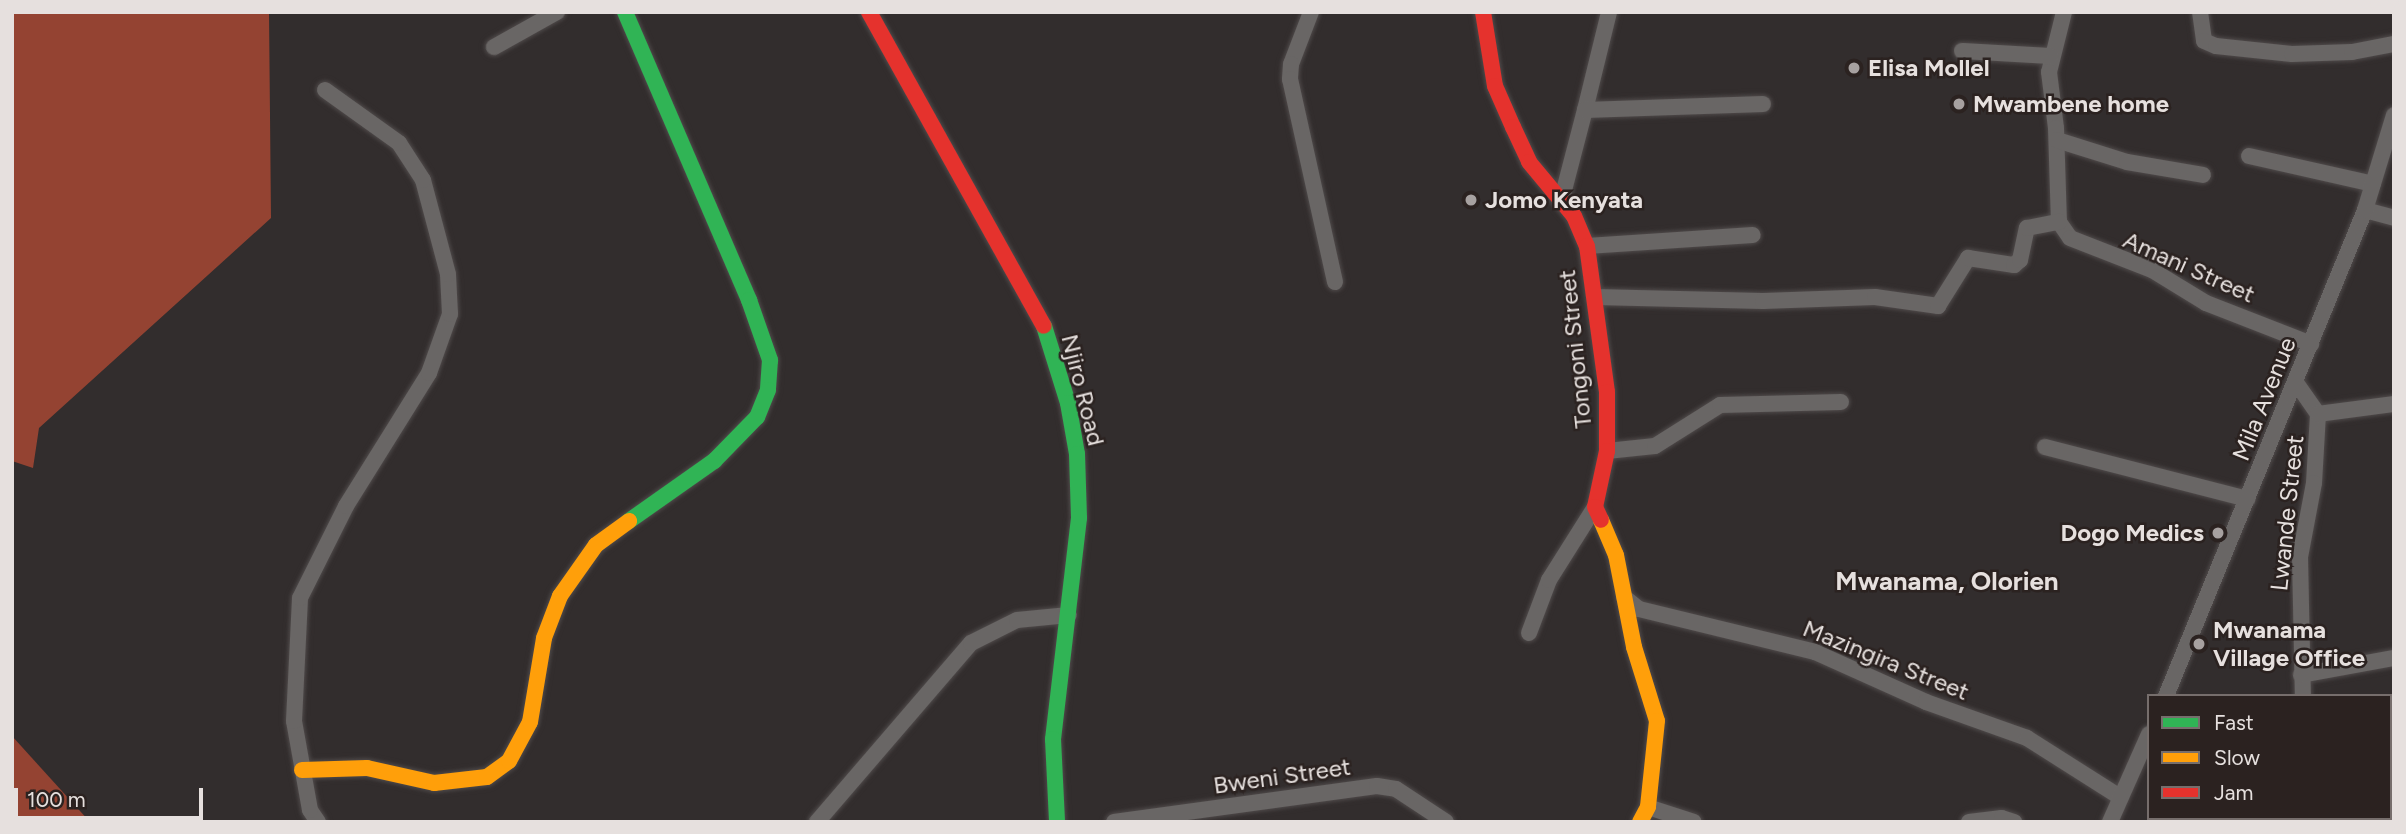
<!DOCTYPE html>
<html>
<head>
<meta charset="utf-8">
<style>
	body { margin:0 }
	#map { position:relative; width:2406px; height:834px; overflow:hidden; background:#322d2d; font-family:Figtree,sans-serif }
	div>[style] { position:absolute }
	.forest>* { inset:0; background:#944332 }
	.roads { filter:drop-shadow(0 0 2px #4f4a4a) drop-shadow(0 0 2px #4f4a4a) }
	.street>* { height:16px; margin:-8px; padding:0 8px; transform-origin:8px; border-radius:8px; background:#696665 }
	.fast>* { height:16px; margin:-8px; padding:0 8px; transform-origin:8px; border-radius:8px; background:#30b455 }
	.slow>* { height:16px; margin:-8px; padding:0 8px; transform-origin:8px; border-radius:8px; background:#ff9f0a }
	.jam>* { height:16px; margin:-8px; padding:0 8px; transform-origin:8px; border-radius:8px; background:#e5322d }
	.dots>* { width:19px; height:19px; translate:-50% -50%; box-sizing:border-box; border:4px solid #2b2220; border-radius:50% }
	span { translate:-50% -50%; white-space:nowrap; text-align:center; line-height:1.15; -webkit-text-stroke:5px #2b2220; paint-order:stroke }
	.poi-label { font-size:24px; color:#e6e0de; font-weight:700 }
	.left { translate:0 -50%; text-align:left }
	.right { translate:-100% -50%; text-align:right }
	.street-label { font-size:24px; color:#e6e0de }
	.neighbourhood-label { font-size:26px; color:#e6e0de; font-weight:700 }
	.frame { position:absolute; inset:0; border:14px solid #e6e0de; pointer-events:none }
	.legend { position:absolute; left:2147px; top:694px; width:245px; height:126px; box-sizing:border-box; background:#2b2220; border:2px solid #766e6c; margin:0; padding:9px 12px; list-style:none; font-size:21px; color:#e6e0de }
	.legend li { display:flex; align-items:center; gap:14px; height:35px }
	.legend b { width:35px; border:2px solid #766e6c }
	.scale { position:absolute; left:14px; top:788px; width:189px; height:32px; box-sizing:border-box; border:4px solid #e6e0de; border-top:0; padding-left:9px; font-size:21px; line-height:24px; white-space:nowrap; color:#e6e0de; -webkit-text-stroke:5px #2b2220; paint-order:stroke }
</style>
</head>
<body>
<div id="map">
	<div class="forest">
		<i style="clip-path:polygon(12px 12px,269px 12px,271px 218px,39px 428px,33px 468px,12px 461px)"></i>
		<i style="clip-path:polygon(12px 736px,90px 822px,12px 822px)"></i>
	</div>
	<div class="roads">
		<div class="street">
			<i style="left:1311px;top:12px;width:56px;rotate:111deg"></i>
			<i style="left:1291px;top:64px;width:15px;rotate:94deg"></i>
			<i style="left:1290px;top:79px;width:208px;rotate:77.5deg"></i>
			<i style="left:2064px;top:12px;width:62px;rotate:104deg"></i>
			<i style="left:2049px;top:72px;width:56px;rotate:82.9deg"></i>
			<i style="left:2056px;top:128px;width:94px;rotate:88.2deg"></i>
			<i style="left:2059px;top:222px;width:19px;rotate:55deg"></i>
			<i style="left:2070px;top:238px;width:88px;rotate:21.3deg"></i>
			<i style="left:2152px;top:270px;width:63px;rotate:31.4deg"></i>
			<i style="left:2206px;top:303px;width:113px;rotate:21.3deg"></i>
			<i style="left:2200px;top:12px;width:29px;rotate:82deg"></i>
			<i style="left:2204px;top:41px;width:13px;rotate:23deg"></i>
			<i style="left:2216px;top:46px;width:76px;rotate:6deg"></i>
			<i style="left:2292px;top:54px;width:60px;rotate:-1.9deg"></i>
			<i style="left:2352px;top:52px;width:43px;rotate:-10.8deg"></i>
			<i style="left:494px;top:47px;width:72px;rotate:-29.1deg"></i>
			<i style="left:1962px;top:51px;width:89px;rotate:3.2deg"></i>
			<i style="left:1585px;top:110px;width:101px;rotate:-76.2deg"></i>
			<i style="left:2057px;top:140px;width:73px;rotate:17.4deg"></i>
			<i style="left:2127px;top:162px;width:77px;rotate:9.7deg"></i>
			<i style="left:2249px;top:156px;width:127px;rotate:12.7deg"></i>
			<i style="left:1562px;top:198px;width:91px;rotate:-75.4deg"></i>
			<i style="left:1585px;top:110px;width:178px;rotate:-1.9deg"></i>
			<i style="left:2365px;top:210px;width:30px;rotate:15deg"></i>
			<i style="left:1587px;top:246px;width:166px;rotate:-3.8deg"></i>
			<i style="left:1595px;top:297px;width:168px;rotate:1.4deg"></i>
			<i style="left:1763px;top:301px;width:112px;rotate:-2deg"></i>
			<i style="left:1875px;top:297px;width:64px;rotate:8.1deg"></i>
			<i style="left:1938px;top:306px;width:57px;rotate:-58deg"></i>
			<i style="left:1968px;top:258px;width:47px;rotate:8.7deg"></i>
			<i style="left:2014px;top:265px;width:8px;rotate:-40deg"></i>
			<i style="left:2020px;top:260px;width:33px;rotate:-78deg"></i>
			<i style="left:2027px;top:228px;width:33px;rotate:-11deg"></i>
			<i style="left:2297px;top:384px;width:37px;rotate:55deg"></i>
			<i style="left:2318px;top:414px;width:69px;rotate:93.3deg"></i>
			<i style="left:2314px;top:483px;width:75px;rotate:100.7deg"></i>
			<i style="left:2300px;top:557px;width:139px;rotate:88.8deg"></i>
			<i style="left:2318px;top:414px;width:77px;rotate:-7.5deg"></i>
			<i style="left:2045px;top:447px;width:209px;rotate:14.4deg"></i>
			<i style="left:1607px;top:451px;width:48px;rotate:-5.9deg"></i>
			<i style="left:1655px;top:446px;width:77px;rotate:-32.2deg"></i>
			<i style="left:1720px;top:405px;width:121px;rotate:-1.4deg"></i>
			<i style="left:1624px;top:597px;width:19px;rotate:39deg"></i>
			<i style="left:1639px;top:609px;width:181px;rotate:13.7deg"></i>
			<i style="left:1815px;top:652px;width:122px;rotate:24.2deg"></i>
			<i style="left:1926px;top:702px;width:107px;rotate:19.6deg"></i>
			<i style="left:2027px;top:738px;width:110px;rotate:32.4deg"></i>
			<i style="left:1529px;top:633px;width:57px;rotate:-69.3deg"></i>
			<i style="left:1549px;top:580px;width:86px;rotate:-57.8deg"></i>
			<i style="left:2301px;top:675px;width:95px;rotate:-10.4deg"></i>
			<i style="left:2166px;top:696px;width:525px;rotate:-67.73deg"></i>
			<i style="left:2365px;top:210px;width:99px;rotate:-73deg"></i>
			<i style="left:1648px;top:807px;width:48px;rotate:18.1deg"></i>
			<i style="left:2390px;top:814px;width:4px"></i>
			<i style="left:318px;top:822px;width:14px;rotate:-124deg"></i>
			<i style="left:310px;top:810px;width:90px;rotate:-100.2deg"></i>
			<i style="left:294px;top:721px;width:123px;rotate:-87.2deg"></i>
			<i style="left:300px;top:598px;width:103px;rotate:-63.4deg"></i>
			<i style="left:346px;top:506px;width:157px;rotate:-58deg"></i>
			<i style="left:429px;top:373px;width:63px;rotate:-70.4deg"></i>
			<i style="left:450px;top:314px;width:40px;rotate:-92.9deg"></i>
			<i style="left:448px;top:274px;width:97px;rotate:-104.9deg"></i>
			<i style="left:423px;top:180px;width:44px;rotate:-123deg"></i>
			<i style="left:399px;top:143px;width:91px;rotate:-144.4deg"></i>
			<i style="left:817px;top:822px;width:236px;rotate:-49.3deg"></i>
			<i style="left:971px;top:643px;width:51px;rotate:-26.6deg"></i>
			<i style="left:1017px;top:620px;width:52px;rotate:-5.5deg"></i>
			<i style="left:1114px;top:822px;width:265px;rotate:-7.8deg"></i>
			<i style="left:1377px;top:786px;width:19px;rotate:9deg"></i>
			<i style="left:1396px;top:789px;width:60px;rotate:33.4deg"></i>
			<i style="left:1969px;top:822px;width:33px;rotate:-7deg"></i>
			<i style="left:2002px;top:818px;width:13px;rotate:18deg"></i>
			<i style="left:2110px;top:822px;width:96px;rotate:-66.1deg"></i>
		</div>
		<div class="fast">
			<i style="left:625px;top:12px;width:314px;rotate:66.7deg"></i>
			<i style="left:749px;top:300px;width:64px;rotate:70.7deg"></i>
			<i style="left:770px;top:360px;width:30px;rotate:94deg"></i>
			<i style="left:768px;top:390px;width:29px;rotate:112deg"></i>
			<i style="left:757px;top:417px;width:62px;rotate:134.3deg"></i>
			<i style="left:714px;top:461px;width:104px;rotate:144.8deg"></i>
			<i style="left:1044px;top:326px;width:81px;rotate:72.7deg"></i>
			<i style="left:1068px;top:403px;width:52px;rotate:80deg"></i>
			<i style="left:1077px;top:454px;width:64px;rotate:88.2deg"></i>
			<i style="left:1079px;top:518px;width:223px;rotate:96.7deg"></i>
			<i style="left:1053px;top:739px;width:83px;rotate:87.2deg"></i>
		</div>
		<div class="slow">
			<i style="left:1601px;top:520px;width:38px;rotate:67deg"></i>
			<i style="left:1616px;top:555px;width:94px;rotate:78.9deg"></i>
			<i style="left:1634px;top:647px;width:77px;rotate:72.7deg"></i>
			<i style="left:1657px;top:721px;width:86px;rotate:96deg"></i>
			<i style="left:1648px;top:807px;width:17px;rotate:118deg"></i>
			<i style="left:302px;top:770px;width:65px;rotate:-1.8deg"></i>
			<i style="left:367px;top:768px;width:69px;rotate:12.6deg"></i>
			<i style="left:434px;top:783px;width:53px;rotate:-6.5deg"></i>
			<i style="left:487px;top:777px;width:27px;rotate:-36deg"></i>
			<i style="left:509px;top:761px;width:44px;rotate:-61.7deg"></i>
			<i style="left:530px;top:722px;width:85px;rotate:-80.5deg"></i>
			<i style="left:544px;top:638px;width:45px;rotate:-69.1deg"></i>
			<i style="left:560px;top:596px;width:62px;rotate:-54.8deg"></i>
			<i style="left:596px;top:545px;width:41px;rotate:-36deg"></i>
		</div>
		<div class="jam">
			<i style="left:869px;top:12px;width:359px;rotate:60.9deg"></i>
			<i style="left:1483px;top:12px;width:75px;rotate:80.8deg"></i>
			<i style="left:1495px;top:86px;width:45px;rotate:66.3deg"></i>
			<i style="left:1513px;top:127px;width:38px;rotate:65deg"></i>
			<i style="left:1529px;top:162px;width:70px;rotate:50.2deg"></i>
			<i style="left:1574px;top:216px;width:33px;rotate:67deg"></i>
			<i style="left:1587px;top:246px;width:147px;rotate:82.2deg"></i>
			<i style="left:1607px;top:392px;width:59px;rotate:90deg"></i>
			<i style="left:1607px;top:451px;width:57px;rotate:102.1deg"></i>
			<i style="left:1595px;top:507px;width:14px;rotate:65deg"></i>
		</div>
	</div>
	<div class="dots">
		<i style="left:1854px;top:68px;background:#a7a1a0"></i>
		<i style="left:1959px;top:104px;background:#a7a1a0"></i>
		<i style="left:1471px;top:200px;background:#a7a1a0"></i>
		<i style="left:2218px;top:533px;background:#a7a1a0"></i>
		<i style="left:2199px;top:644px;background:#a7a1a0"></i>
	</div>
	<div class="poi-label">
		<span class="left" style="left:1868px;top:68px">Elisa Mollel</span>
		<span class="left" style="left:1973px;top:104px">Mwambene home</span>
		<span class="left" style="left:1485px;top:200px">Jomo Kenyata</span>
		<span class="right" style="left:2204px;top:533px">Dogo Medics</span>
		<span class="left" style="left:2213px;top:644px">Mwanama<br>Village Office</span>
	</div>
	<div class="street-label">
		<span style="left:2189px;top:267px;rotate:24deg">Amani Street</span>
		<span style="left:1575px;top:349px;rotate:-96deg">Tongoni Street</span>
		<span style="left:1083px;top:390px;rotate:76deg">Njiro Road</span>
		<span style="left:2264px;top:399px;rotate:-68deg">Mila Avenue</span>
		<span style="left:2287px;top:513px;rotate:-84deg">Lwande Street</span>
		<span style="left:1886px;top:660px;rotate:22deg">Mazingira Street</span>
		<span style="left:1282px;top:776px;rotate:-8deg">Bweni Street</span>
	</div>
	<div class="neighbourhood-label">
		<span style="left:1947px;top:582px">Mwanama, Olorien</span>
	</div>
	<div class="frame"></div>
	<ul class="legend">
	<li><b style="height:9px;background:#30b455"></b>Fast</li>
	<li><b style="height:9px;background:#ff9f0a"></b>Slow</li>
	<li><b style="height:9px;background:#e5322d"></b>Jam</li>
	</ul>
	<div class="scale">100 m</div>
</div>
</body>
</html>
